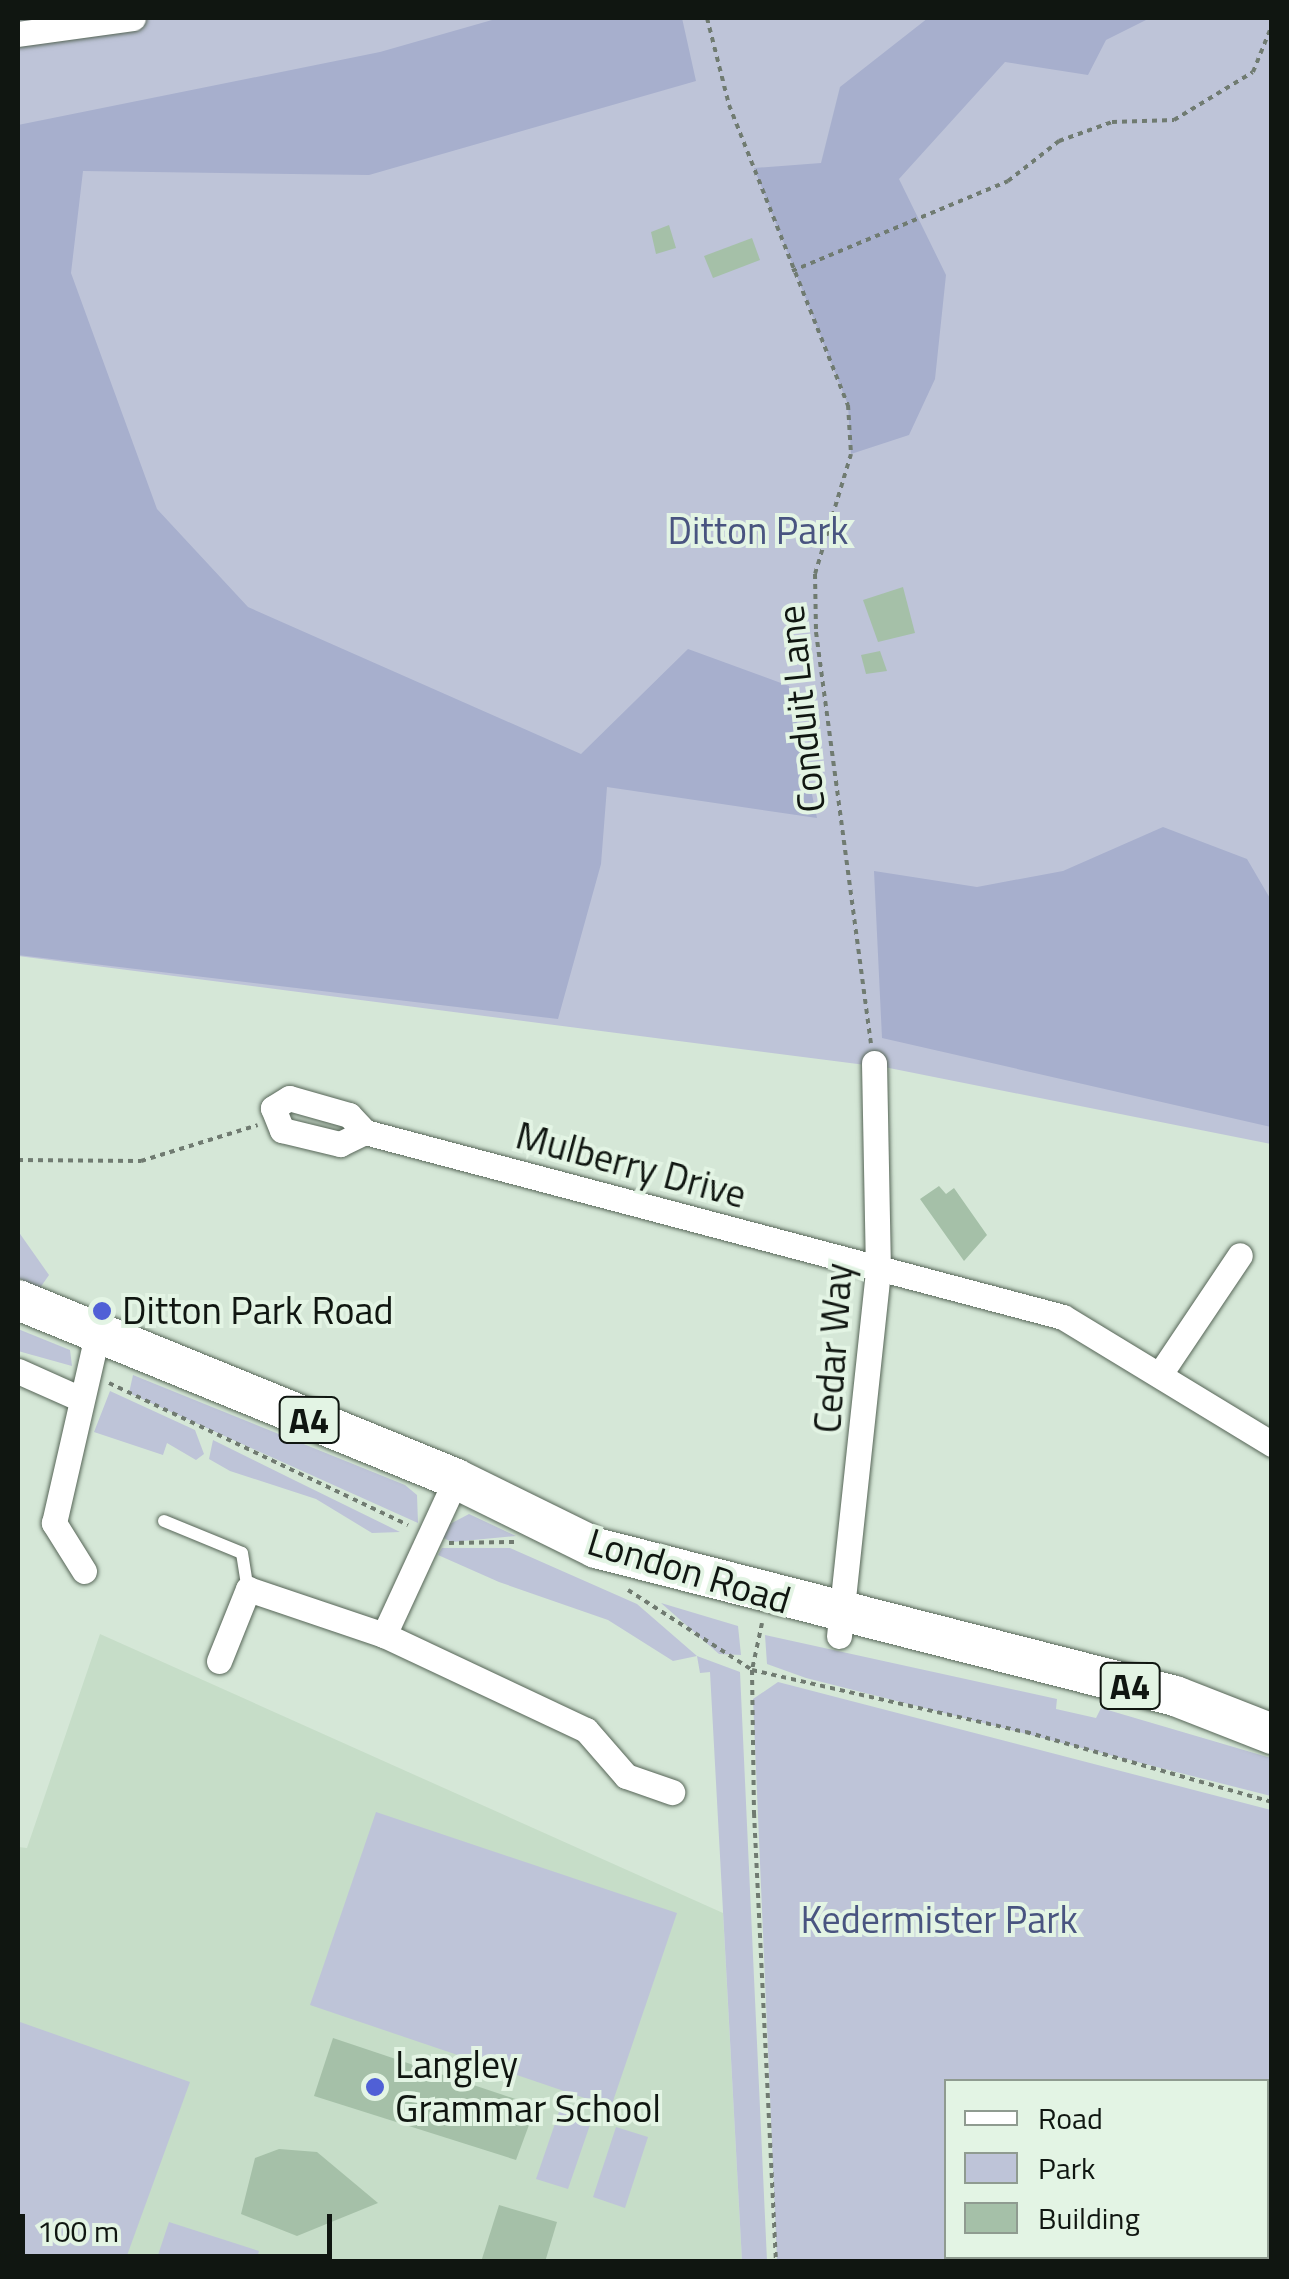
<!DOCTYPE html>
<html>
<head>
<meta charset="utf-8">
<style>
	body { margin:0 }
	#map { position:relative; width:1289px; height:2279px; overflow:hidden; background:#d5e7d7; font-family:"Titillium Web",sans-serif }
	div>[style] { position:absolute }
	.built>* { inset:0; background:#c6ddc8 }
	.green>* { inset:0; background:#bec4d8 }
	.forest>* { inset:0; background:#a7afcd }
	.building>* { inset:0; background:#a5c0a8 }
	.path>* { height:4px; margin-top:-2px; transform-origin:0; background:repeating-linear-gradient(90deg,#707b71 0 5px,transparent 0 10px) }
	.roads { filter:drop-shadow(0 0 2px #566557) drop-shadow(0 0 2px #566557) }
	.lane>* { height:12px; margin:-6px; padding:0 6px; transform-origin:6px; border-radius:6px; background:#fff }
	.street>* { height:25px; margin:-12.5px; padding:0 12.5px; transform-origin:12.5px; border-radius:12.5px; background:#fff }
	.primary>* { height:40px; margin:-20px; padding:0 20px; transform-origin:20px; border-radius:20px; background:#fff }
	.dots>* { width:28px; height:28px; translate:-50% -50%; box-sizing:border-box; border:5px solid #e3f4e4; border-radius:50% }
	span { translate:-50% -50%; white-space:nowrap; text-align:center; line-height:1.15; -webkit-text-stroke:8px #e3f4e4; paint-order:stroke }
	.shield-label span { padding:2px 8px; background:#e3f4e4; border:2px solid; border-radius:8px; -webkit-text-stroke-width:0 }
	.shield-label { font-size:35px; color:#101611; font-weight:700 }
	.park-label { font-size:38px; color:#495480 }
	.street-label { font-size:38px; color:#101611 }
	.poi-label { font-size:38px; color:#101611 }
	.left { translate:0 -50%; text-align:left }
	.frame { position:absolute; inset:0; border:20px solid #101611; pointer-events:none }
	.legend { position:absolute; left:944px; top:2079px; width:325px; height:180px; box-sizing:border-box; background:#e3f4e4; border:2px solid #8f9b90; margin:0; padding:12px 18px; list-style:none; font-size:30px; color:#101611 }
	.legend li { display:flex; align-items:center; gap:20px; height:50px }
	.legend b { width:50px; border:2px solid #8f9b90 }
	.scale { position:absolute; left:20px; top:2214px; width:312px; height:45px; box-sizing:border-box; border:5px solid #101611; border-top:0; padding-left:12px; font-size:30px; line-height:35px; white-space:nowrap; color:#101611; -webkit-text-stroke:8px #e3f4e4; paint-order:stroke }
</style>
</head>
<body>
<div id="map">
	<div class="built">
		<i style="clip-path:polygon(100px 1634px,723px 1913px,742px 2261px,18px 2262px,18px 1847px,27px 1848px)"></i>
	</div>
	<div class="green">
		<i style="clip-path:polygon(19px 18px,1271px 18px,1271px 1144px,889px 1068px,18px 956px)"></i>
		<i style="clip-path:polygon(18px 1231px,49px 1275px,40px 1288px,18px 1278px)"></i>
		<i style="clip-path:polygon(18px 1329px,70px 1350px,72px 1366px,18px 1351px)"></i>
		<i style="clip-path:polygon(133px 1375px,405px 1485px,417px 1495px,418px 1523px,129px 1393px)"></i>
		<i style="clip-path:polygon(110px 1391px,195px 1430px,204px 1454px,196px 1460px,167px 1443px,163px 1455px,94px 1432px)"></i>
		<i style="clip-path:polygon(213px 1440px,296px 1481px,400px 1532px,372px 1533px,316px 1499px,230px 1471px,209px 1459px)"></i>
		<i style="clip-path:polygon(469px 1514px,516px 1536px,452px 1542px,433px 1533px)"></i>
		<i style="clip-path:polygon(442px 1548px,510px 1548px,637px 1604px,697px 1656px,740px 1672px,767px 2261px,742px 2261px,710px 1672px,700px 1673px,697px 1656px,673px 1661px,608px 1620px,499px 1582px,438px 1555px)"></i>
		<i style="clip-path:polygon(661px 1603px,738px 1626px,741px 1655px,719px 1654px)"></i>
		<i style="clip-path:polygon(765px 1635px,1057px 1699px,1056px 1709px,1096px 1718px,1101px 1708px,1271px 1758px,1271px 1796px,806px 1678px,767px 1664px)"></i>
		<i style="clip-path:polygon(evenodd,778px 1682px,1271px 1810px,1271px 2261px,777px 2261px,753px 1699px,778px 1682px,946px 2082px,1266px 2082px,1266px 2256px,946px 2256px,946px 2082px)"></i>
		<i style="clip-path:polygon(376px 1812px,677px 1913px,611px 2107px,310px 2005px)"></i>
		<i style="clip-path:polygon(20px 2022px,190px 2082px,125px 2261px,18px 2261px)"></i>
		<i style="clip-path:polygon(560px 2109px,592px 2119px,568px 2189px,536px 2179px)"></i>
		<i style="clip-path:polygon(616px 2127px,648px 2137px,625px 2208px,593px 2197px)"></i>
		<i style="clip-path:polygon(169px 2222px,259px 2251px,256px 2261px,156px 2261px)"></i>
	</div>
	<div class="forest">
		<i style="clip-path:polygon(499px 18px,682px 18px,696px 81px,369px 175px,83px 171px,71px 273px,157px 509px,248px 607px,581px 754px,688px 649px,789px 686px,817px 818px,607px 787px,601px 864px,558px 1019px,18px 955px,18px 125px,380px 52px)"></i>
		<i style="clip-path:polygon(928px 18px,1150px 18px,1106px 40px,1088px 75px,1005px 62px,899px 179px,946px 275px,935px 379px,909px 435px,851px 454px,848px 405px,754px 168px,821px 163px,840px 87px)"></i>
		<i style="clip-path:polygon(1163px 827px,1247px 859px,1271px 900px,1271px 1127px,882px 1038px,874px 871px,977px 887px,1063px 871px)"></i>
	</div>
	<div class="building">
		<i style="clip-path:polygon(669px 225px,676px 248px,656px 254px,651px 232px)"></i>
		<i style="clip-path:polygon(752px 238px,760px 260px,713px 278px,704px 256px)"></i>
		<i style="clip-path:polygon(903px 587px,915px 633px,878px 642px,863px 600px)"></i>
		<i style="clip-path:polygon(880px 651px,887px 671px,866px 674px,861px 655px)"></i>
		<i style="clip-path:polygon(939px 1186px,946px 1194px,954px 1188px,987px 1235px,964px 1261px,920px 1199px)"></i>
		<i style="clip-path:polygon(333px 2038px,536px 2106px,516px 2160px,314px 2096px)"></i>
		<i style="clip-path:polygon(279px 2149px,317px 2152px,378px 2203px,297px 2236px,241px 2214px,255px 2158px)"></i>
		<i style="clip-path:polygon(499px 2205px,557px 2222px,545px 2262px,481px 2262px)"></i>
	</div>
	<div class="path">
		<i style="left:707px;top:18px;width:90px;rotate:75.8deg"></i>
		<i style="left:729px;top:105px;width:323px;rotate:68.4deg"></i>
		<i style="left:848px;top:405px;width:49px;rotate:86.5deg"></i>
		<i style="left:851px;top:454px;width:125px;rotate:106.7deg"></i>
		<i style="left:815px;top:574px;width:58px;rotate:89deg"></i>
		<i style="left:816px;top:632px;width:415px;rotate:82.4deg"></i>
		<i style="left:792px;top:271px;width:234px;rotate:-22.6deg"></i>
		<i style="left:1008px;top:181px;width:65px;rotate:-38.1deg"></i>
		<i style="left:1059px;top:141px;width:56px;rotate:-19.7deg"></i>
		<i style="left:1112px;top:122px;width:62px;rotate:-1.8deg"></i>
		<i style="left:1174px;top:120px;width:92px;rotate:-31.3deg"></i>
		<i style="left:1253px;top:72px;width:51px;rotate:-68deg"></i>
		<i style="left:18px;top:1160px;width:123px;rotate:0.5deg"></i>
		<i style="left:141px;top:1161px;width:122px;rotate:-17.1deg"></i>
		<i style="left:109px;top:1383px;width:331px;rotate:25.4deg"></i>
		<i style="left:449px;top:1543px;width:65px;rotate:-0.9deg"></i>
		<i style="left:628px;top:1590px;width:148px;rotate:32.8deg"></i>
		<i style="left:752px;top:1670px;width:281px;rotate:12.8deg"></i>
		<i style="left:1026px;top:1732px;width:256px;rotate:15.9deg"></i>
		<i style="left:762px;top:1623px;width:48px;rotate:102deg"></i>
		<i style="left:752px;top:1670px;width:143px;rotate:89.2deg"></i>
		<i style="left:754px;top:1813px;width:450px;rotate:87.2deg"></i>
	</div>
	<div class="roads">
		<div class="lane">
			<i style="left:164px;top:1521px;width:84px;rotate:22.3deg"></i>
			<i style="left:242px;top:1553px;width:36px;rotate:81deg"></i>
		</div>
		<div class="street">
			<i style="left:18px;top:34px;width:116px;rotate:-7.9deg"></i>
			<i style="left:365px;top:1132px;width:23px;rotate:-133deg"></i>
			<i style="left:349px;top:1115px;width:62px;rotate:-164.2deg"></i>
			<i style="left:289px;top:1098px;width:19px;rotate:148deg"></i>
			<i style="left:273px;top:1108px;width:24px;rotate:68deg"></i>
			<i style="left:282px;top:1130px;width:60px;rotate:13.6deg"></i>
			<i style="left:340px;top:1144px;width:28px;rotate:-26deg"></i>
			<i style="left:365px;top:1132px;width:722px;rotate:14.84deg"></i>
			<i style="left:1063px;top:1317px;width:245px;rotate:31.3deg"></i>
			<i style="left:18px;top:1371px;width:69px;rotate:24deg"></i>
			<i style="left:1160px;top:1374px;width:143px;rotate:-56.1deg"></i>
			<i style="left:456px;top:1479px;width:172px;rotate:114.8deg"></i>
			<i style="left:384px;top:1635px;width:223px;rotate:25.2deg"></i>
			<i style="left:586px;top:1730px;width:61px;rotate:49deg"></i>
			<i style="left:626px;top:1776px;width:49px;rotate:19.2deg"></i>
			<i style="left:84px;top:1571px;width:57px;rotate:-122deg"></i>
			<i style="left:54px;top:1523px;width:192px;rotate:-77.1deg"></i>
			<i style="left:839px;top:1636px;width:367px;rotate:-83.9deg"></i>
			<i style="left:878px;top:1271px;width:208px;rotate:-91.1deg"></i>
			<i style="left:219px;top:1661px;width:78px;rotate:-68.1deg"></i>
			<i style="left:248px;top:1589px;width:144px;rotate:18.7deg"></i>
		</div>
		<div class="primary">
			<i style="left:18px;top:1300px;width:473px;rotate:22.2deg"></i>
			<i style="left:456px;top:1479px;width:156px;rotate:26.2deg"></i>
			<i style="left:596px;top:1548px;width:598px;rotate:14.34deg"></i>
			<i style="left:1175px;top:1696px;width:104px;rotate:21.4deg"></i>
		</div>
	</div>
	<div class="dots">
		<i style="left:102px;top:1311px;background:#5060d6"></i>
		<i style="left:375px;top:2087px;background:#5060d6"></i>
	</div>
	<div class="shield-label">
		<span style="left:309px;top:1420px">A4</span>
		<span style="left:1130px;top:1686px">A4</span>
	</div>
	<div class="park-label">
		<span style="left:758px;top:531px">Ditton Park</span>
		<span style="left:939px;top:1920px">Kedermister Park</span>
	</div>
	<div class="street-label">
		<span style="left:801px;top:709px;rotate:-96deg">Conduit Lane</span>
		<span style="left:631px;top:1165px;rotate:15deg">Mulberry Drive</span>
		<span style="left:833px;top:1348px;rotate:-86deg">Cedar Way</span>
		<span style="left:689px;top:1571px;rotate:17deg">London Road</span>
	</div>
	<div class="poi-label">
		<span class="left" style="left:122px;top:1311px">Ditton Park Road</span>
		<span class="left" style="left:395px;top:2087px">Langley<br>Grammar School</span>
	</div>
	<div class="frame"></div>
	<ul class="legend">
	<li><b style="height:12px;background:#fff"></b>Road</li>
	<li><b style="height:28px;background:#bec4d8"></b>Park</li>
	<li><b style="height:28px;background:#a5c0a8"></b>Building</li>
	</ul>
	<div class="scale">100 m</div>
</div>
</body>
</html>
